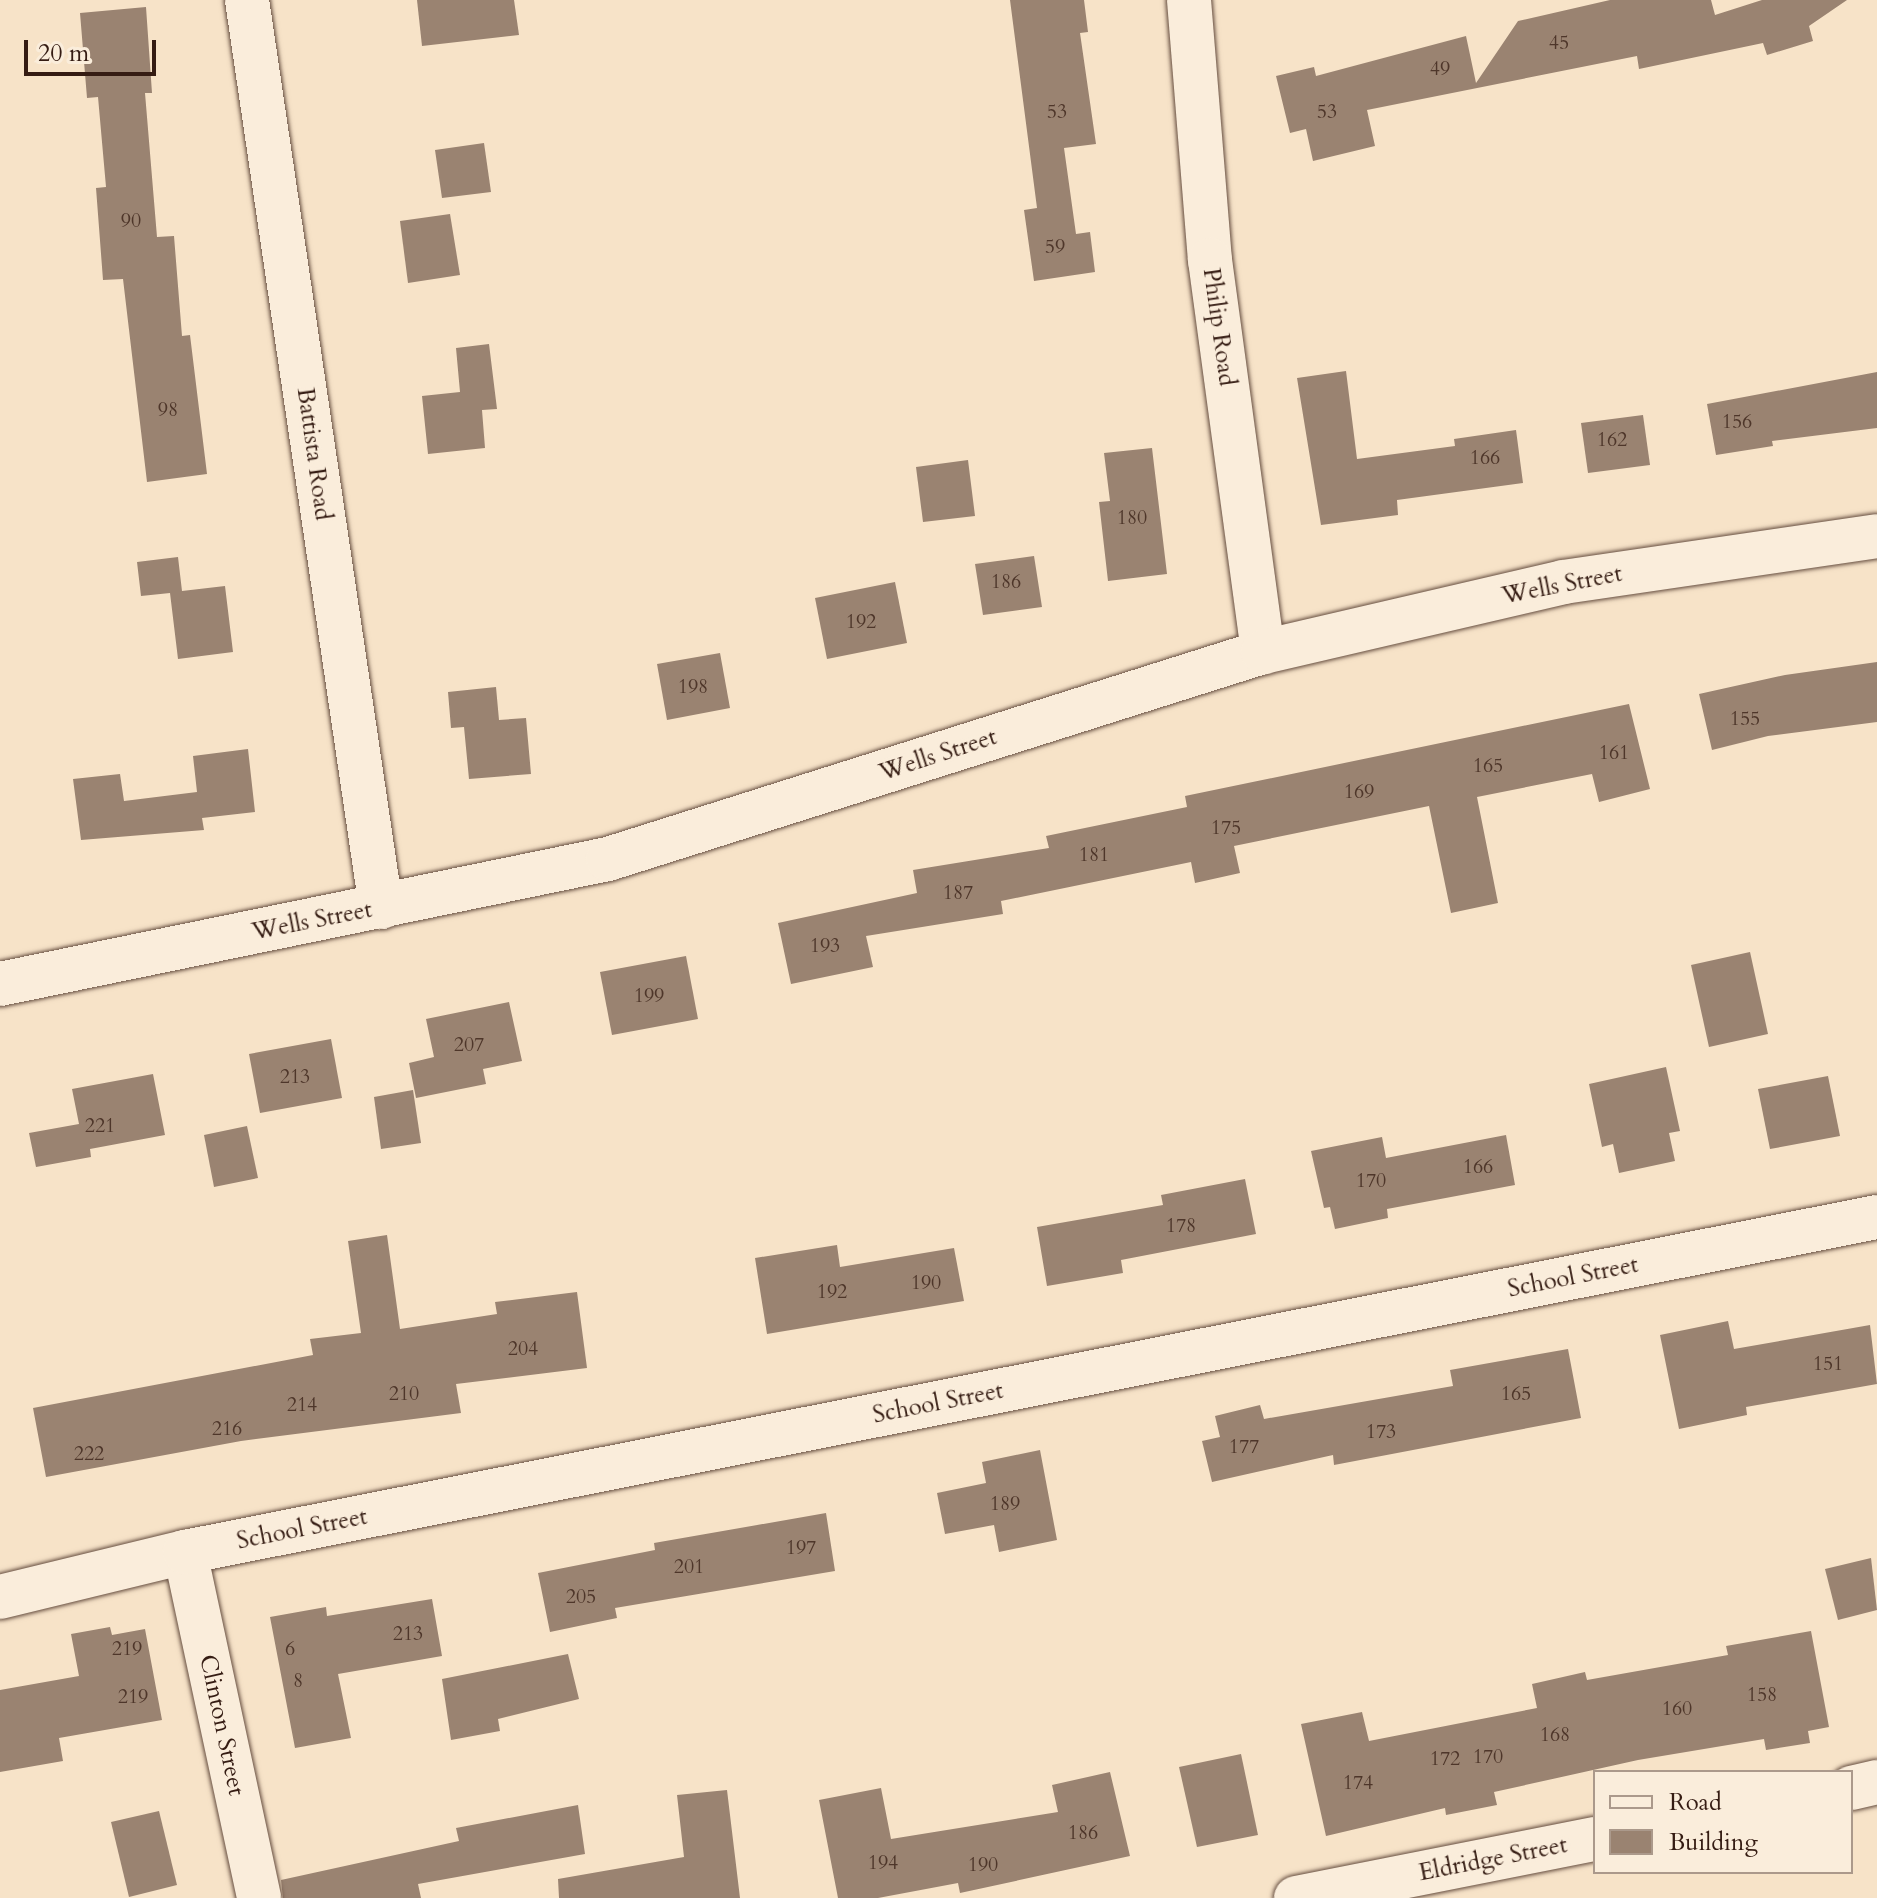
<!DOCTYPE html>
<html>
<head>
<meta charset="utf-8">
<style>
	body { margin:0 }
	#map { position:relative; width:1877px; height:1898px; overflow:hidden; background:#f7e3c8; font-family:Cardo,serif }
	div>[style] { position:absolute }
	.building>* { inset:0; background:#9a8371 }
	.roads { filter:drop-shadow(0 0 2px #664e40) drop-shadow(0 0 2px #664e40) }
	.minor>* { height:44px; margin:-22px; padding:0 22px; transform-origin:22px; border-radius:22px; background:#faeddb }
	span { translate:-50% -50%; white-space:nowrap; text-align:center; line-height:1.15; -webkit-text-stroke:6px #faeddb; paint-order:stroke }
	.number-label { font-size:20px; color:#4e362a }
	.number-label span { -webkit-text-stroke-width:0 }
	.street-label { font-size:24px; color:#351c13 }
	.legend { position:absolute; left:1593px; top:1770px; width:260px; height:104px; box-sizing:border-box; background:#faeddb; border:2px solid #ab998b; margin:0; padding:10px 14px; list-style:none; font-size:24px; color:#351c13 }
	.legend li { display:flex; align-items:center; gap:16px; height:40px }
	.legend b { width:40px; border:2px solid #ab998b }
	.scale { position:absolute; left:24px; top:40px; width:132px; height:36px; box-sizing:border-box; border:4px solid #351c13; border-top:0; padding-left:10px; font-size:24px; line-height:28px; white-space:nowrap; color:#351c13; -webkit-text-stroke:6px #faeddb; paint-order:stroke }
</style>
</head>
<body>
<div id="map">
	<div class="building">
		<i style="clip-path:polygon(417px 0,514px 0,519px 35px,422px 46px)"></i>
		<i style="clip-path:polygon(1010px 0,1084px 0,1088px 32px,1080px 33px,1096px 144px,1064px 148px,1076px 234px,1090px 232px,1095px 272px,1034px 281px,1024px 210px,1037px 208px)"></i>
		<i style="clip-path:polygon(1610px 0,1711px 0,1715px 15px,1762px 0,1847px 0,1809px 26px,1813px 41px,1767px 55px,1763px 43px,1639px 69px,1637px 56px,1367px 110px,1375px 146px,1313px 161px,1306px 129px,1290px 133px,1276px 76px,1314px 67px,1316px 76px,1466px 36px,1476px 83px,1518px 21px)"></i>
		<i style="clip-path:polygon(146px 7px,152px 93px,145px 93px,157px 237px,174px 236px,182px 336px,190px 335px,207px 474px,147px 482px,123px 279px,103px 280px,96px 188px,106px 187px,98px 97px,87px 98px,80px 13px)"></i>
		<i style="clip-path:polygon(484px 143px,491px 192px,442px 198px,435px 150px)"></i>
		<i style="clip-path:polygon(450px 214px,460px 275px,408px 283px,400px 221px)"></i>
		<i style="clip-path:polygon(489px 344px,497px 409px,482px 410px,485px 448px,428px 454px,422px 396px,460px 392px,456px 348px)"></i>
		<i style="clip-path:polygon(1346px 371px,1357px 459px,1455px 446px,1454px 439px,1516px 430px,1523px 483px,1397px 500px,1398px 515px,1321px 525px,1297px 378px)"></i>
		<i style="clip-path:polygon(1877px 372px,1877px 428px,1772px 441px,1773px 446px,1716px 455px,1707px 404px)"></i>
		<i style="clip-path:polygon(1643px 415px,1650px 465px,1588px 473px,1581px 423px)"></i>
		<i style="clip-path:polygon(1152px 448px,1167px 574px,1108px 581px,1099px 502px,1110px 501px,1104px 453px)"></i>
		<i style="clip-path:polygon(968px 460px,975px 516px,923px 522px,916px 467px)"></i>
		<i style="clip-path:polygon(1034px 556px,1042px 607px,983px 615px,975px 564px)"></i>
		<i style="clip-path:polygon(178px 557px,182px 591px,225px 586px,233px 652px,178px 659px,170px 593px,141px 596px,137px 562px)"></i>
		<i style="clip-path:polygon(895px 582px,907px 643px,827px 659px,815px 598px)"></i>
		<i style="clip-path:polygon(720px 653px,730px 708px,667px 720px,657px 664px)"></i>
		<i style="clip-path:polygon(1877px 662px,1877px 722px,1768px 736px,1712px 750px,1699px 694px,1785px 675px)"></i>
		<i style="clip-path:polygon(496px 687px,499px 720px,526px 718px,531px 774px,469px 779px,464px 727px,451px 728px,448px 692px)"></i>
		<i style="clip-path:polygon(1629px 704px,1650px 789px,1599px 802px,1592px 774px,1477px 797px,1498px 903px,1451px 913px,1429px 806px,1234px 846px,1240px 873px,1195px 883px,1191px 862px,1001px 901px,1003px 914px,866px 936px,873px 967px,791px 984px,778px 923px,917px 893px,913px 870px,1049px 848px,1046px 836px,1187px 807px,1185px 796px)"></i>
		<i style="clip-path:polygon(248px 749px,255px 812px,202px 818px,204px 830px,81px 840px,73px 779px,120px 774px,124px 801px,197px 792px,193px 756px)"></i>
		<i style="clip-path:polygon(1750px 952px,1768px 1034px,1709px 1047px,1691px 965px)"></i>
		<i style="clip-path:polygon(686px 956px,698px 1019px,612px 1035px,600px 972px)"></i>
		<i style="clip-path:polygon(509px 1002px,522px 1061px,483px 1069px,486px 1084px,416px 1098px,409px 1063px,434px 1057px,426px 1019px)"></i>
		<i style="clip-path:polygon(331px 1039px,342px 1098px,260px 1113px,249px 1054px)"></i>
		<i style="clip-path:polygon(1666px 1067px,1680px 1131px,1669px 1133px,1675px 1161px,1619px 1173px,1613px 1144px,1602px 1147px,1589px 1084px)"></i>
		<i style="clip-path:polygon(153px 1074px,165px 1135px,90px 1149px,91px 1157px,36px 1167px,29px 1133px,79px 1124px,72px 1089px)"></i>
		<i style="clip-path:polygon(1828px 1076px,1840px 1136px,1770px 1149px,1758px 1089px)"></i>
		<i style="clip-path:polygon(413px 1090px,421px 1143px,381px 1149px,374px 1097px)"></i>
		<i style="clip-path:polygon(247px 1126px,258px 1178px,214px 1187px,204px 1135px)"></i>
		<i style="clip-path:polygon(1506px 1135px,1515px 1185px,1387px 1209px,1388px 1218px,1335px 1229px,1330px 1207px,1324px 1208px,1311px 1151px,1382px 1137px,1386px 1158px)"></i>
		<i style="clip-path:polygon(1245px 1179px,1256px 1234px,1121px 1260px,1123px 1273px,1047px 1286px,1037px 1227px,1163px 1205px,1161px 1195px)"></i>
		<i style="clip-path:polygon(387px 1235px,400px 1329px,497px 1314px,495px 1302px,577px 1292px,587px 1368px,456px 1384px,461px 1413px,241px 1441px,46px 1477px,33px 1408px,313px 1355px,310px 1339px,361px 1333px,348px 1241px)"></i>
		<i style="clip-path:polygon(837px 1245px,840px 1267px,954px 1248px,964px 1301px,767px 1334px,755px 1258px)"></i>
		<i style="clip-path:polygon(1728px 1321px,1734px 1349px,1870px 1325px,1877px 1384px,1746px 1407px,1747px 1415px,1679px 1429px,1660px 1335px)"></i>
		<i style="clip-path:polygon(1568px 1349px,1581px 1418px,1334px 1465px,1333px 1455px,1212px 1482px,1202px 1441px,1220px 1437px,1215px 1416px,1260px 1405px,1264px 1419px,1453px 1386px,1450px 1370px)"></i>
		<i style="clip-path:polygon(1040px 1450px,1057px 1540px,999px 1552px,994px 1525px,945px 1534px,937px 1493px,986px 1483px,982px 1462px)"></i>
		<i style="clip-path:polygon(826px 1513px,835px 1571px,615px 1608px,617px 1618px,550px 1632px,538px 1573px,655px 1550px,654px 1543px)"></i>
		<i style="clip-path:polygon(1871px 1558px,1877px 1610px,1838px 1620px,1825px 1569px)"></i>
		<i style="clip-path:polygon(432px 1599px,442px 1656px,338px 1674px,351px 1738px,295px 1748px,270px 1617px,326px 1607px,327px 1616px)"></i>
		<i style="clip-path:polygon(110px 1627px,112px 1635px,145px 1629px,162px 1720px,59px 1738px,63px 1761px,0 1772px,0 1690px,79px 1676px,71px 1634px)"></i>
		<i style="clip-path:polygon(1811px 1631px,1829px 1727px,1808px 1731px,1810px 1743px,1766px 1750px,1764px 1739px,1638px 1760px,1494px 1792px,1497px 1805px,1446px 1815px,1445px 1808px,1326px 1836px,1301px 1724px,1362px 1712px,1369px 1741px,1537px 1708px,1532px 1684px,1585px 1672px,1587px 1680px,1728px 1655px,1726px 1646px)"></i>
		<i style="clip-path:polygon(568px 1654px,579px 1699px,498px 1719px,500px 1731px,451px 1740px,442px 1679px)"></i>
		<i style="clip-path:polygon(1241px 1754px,1258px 1835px,1197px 1847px,1179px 1767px)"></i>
		<i style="clip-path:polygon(1110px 1772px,1130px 1856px,960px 1893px,958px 1883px,878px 1898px,838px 1898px,819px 1800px,881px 1788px,891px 1839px,1058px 1812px,1052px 1785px)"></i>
		<i style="clip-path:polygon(727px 1790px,740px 1898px,559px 1898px,558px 1879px,684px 1857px,677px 1795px)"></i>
		<i style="clip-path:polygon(578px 1805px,585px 1854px,418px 1884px,421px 1898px,283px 1898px,281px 1880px,459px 1841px,456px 1828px)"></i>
		<i style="clip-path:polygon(159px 1811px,177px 1885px,129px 1897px,111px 1822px)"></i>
	</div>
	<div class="roads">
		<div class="minor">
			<i style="left:247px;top:0;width:917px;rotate:81.6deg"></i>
			<i style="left:1189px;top:0;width:261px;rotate:85.4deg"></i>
			<i style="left:1210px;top:260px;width:396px;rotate:82.3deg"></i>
			<i style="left:0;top:984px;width:621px;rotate:-11.62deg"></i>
			<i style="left:608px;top:859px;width:687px;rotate:-17.54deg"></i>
			<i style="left:1263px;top:652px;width:308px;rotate:-13.1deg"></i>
			<i style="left:1563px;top:582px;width:317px;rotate:-8.3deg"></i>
			<i style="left:185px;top:1552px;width:354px;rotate:77.9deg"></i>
			<i style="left:0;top:1597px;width:190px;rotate:-13.7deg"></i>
			<i style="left:185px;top:1552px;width:1725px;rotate:-11.2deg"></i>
			<i style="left:1851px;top:1788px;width:27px;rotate:-13deg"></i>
			<i style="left:1296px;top:1898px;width:305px;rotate:-11.2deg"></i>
		</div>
	</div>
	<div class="number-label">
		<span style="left:1559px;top:42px">45</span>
		<span style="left:1440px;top:68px">49</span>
		<span style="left:1057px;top:111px">53</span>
		<span style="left:1327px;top:111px">53</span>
		<span style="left:131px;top:220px">90</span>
		<span style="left:1055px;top:246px">59</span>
		<span style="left:168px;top:409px">98</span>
		<span style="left:1737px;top:421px">156</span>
		<span style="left:1612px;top:439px">162</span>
		<span style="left:1485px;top:457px">166</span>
		<span style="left:1132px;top:517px">180</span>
		<span style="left:1006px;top:581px">186</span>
		<span style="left:861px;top:621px">192</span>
		<span style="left:693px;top:686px">198</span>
		<span style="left:1745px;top:718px">155</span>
		<span style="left:1614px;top:752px">161</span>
		<span style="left:1488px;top:765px">165</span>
		<span style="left:1359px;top:791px">169</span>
		<span style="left:1226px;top:827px">175</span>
		<span style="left:1094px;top:854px">181</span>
		<span style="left:958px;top:892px">187</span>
		<span style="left:825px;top:945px">193</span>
		<span style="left:649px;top:995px">199</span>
		<span style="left:469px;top:1044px">207</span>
		<span style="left:295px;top:1076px">213</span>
		<span style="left:100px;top:1125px">221</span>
		<span style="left:1478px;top:1166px">166</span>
		<span style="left:1371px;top:1180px">170</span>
		<span style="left:1181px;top:1225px">178</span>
		<span style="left:926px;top:1282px">190</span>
		<span style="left:832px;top:1291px">192</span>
		<span style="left:523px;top:1348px">204</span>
		<span style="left:1828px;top:1363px">151</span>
		<span style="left:404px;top:1393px">210</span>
		<span style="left:1516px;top:1393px">165</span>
		<span style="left:302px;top:1404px">214</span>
		<span style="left:227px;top:1428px">216</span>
		<span style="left:1381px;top:1431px">173</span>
		<span style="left:1244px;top:1446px">177</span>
		<span style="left:89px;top:1453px">222</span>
		<span style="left:1005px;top:1503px">189</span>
		<span style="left:801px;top:1547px">197</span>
		<span style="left:689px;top:1566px">201</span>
		<span style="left:581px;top:1596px">205</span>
		<span style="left:408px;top:1633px">213</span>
		<span style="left:127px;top:1648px">219</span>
		<span style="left:290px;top:1648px">6</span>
		<span style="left:298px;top:1680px">8</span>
		<span style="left:1762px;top:1694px">158</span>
		<span style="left:133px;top:1696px">219</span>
		<span style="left:1677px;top:1708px">160</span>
		<span style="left:1555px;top:1734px">168</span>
		<span style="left:1488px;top:1756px">170</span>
		<span style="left:1445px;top:1758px">172</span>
		<span style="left:1358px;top:1782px">174</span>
		<span style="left:1083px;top:1832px">186</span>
		<span style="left:883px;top:1862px">194</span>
		<span style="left:983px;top:1864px">190</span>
	</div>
	<div class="street-label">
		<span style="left:1219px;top:327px;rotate:82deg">Philip Road</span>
		<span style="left:314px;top:454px;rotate:82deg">Battista Road</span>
		<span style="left:1562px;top:585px;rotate:-11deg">Wells Street</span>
		<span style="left:938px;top:755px;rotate:-18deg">Wells Street</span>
		<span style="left:312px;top:921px;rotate:-11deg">Wells Street</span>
		<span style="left:1573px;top:1277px;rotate:-11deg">School Street</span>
		<span style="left:938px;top:1403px;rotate:-11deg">School Street</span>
		<span style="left:302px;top:1529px;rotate:-11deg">School Street</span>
		<span style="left:222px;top:1725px;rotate:78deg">Clinton Street</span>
		<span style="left:1493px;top:1859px;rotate:-11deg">Eldridge Street</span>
	</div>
	<ul class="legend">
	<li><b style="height:10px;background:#faeddb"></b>Road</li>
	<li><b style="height:22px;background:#9a8371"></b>Building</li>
	</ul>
	<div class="scale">20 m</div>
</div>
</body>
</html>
